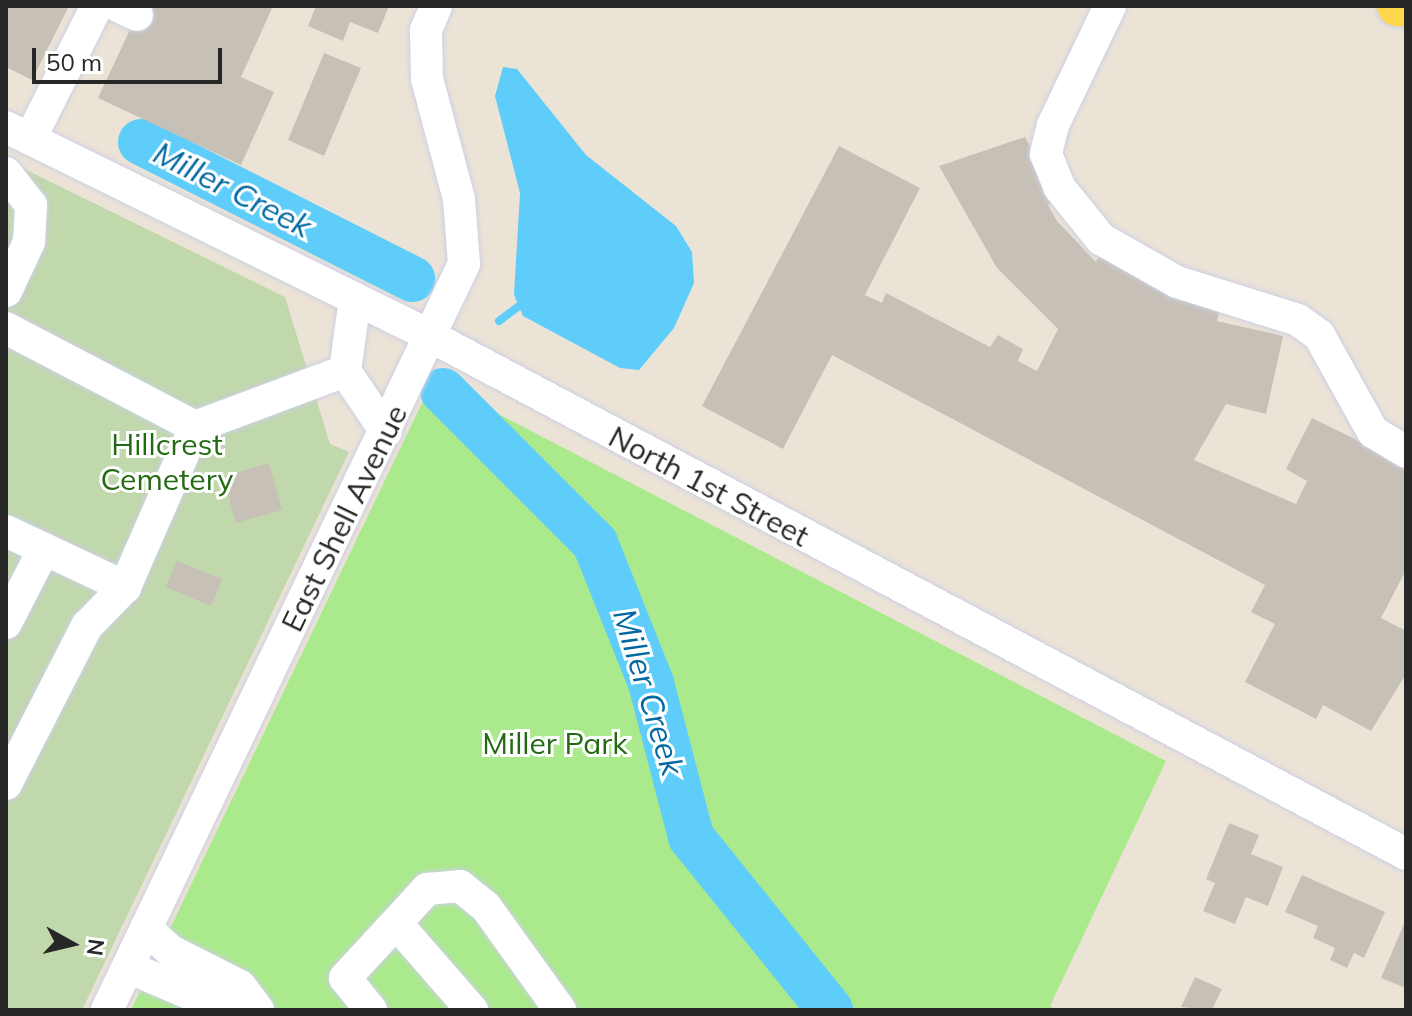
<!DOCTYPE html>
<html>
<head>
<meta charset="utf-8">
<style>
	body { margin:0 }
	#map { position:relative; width:1412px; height:1016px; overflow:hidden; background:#ece3d7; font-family:Mulish,sans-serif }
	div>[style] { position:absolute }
	.green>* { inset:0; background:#abe98d }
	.cemetery>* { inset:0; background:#c1d7ac }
	.water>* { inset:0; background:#5ecdfa }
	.stream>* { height:8px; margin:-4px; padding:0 4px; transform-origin:4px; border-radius:4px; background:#5ecdfa }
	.river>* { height:46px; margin:-23px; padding:0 23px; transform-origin:23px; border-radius:23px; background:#5ecdfa }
	.building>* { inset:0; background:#c7c0b7 }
	.roads { filter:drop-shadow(0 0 2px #ccd0e3) drop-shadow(0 0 2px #ccd0e3) }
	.minor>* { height:32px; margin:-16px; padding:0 16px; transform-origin:16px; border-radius:16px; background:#fff }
	.major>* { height:40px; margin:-20px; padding:0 20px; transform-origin:20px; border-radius:20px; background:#fed74a }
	span { translate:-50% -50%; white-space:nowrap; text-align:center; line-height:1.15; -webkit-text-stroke:6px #fff; paint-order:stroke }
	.park-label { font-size:30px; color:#236a12 }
	.street-label { font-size:30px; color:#272727 }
	.water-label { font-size:32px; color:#0168a2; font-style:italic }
	.frame { position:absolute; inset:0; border:8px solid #272727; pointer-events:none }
	.north { position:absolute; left:32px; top:904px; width:80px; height:80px; -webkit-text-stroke:6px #fff; paint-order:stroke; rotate:98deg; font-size:22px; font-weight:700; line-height:32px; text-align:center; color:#272727 }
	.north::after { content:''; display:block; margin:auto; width:28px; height:36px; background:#272727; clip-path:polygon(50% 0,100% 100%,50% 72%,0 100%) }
	.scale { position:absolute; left:32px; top:48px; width:190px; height:36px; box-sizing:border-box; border:4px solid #272727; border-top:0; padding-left:10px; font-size:24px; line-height:28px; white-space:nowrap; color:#272727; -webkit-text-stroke:6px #fff; paint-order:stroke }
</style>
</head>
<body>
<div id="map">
	<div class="green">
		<i style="clip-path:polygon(433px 380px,1166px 761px,1050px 1006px,1057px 1010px,131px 1010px)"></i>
	</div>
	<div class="cemetery">
		<i style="clip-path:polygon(6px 160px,285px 297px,330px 444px,349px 452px,82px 1010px,6px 1010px)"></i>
	</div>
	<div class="water">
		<i style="clip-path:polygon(503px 67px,517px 69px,586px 155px,676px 226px,692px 252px,694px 283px,674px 328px,639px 370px,620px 368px,523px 316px,514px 295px,520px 193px,495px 96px)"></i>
	</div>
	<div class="stream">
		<i style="left:499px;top:321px;width:35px;rotate:-37deg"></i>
	</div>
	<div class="river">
		<i style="left:141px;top:142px;width:304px;rotate:26.8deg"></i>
		<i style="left:443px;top:391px;width:215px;rotate:45deg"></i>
		<i style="left:595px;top:543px;width:151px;rotate:68.2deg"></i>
		<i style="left:651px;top:683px;width:159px;rotate:75.4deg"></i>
		<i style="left:691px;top:837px;width:222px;rotate:51.2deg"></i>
	</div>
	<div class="building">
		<i style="clip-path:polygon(6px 6px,69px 6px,32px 80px,6px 67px)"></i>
		<i style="clip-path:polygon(141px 6px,273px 6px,241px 77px,274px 92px,241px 165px,98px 98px)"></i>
		<i style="clip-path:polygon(316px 6px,389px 6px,378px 33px,350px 22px,343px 41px,308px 26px)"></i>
		<i style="clip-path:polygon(324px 53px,361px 68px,324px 156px,288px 140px)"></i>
		<i style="clip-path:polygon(1025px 137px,1057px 199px,1048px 205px,1057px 221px,1096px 262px,1102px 249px,1220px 307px,1217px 321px,1283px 336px,1266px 414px,1226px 404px,1194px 460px,1296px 504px,1307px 481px,1286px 469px,1312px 418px,1406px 464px,1406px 570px,1381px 618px,1406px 631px,1406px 674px,1371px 731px,1323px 705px,1316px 719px,1245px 682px,1275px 624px,1251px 612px,1265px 585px,832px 355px,783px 449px,702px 406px,839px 146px,920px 188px,865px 295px,882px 303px,886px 293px,990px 347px,998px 335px,1023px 349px,1018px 361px,1037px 371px,1058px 329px,997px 268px,939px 166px)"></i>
		<i style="clip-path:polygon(269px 463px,282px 510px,236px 523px,223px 477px)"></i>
		<i style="clip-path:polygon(177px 561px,222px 579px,211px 606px,166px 587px)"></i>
		<i style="clip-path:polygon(1229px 823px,1259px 835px,1251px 854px,1283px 867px,1268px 906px,1246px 897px,1235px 924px,1203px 911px,1215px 883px,1206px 879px)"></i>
		<i style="clip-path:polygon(1302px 875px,1385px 912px,1364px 958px,1354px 953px,1347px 968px,1330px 960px,1335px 948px,1313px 938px,1318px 926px,1285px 912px)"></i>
		<i style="clip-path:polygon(1406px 919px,1406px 988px,1381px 978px)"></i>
		<i style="clip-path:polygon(1195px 977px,1222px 989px,1212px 1010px,1181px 1007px)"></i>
	</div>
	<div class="roads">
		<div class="minor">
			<i style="left:118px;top:6px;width:21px;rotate:25deg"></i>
			<i style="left:1110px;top:6px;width:132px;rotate:115.6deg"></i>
			<i style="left:1053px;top:125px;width:30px;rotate:104deg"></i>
			<i style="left:1046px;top:154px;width:35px;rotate:68deg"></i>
			<i style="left:1059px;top:187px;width:67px;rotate:51.1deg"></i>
			<i style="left:1101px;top:239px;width:87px;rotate:29.5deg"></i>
			<i style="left:1177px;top:282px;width:127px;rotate:17.4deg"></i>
			<i style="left:1298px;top:320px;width:26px;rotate:36deg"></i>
			<i style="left:1319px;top:335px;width:111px;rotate:60.9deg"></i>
			<i style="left:1373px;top:432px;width:39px;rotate:31deg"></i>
			<i style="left:6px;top:127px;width:475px;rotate:26.2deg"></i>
			<i style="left:432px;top:337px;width:1103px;rotate:27.96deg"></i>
			<i style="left:30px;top:139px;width:149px;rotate:-63.3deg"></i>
			<i style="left:6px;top:173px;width:41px;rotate:52deg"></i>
			<i style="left:31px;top:205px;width:37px;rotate:93deg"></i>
			<i style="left:29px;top:242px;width:54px;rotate:115.1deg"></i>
			<i style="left:6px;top:328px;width:213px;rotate:27.6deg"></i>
			<i style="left:345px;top:371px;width:73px;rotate:-82.1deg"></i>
			<i style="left:6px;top:531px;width:132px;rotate:25.2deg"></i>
			<i style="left:6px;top:623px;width:83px;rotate:-62.8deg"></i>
			<i style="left:6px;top:784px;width:178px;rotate:-62.9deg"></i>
			<i style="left:87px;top:626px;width:54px;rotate:-45.7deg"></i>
			<i style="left:125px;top:587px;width:175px;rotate:-66.4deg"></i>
			<i style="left:195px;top:427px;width:160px;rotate:-20.5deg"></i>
			<i style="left:345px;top:371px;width:73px;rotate:56.1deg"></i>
			<i style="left:396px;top:923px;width:46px;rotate:-47.6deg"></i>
			<i style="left:427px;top:889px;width:33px;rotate:-5deg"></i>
			<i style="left:460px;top:886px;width:33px;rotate:39deg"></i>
			<i style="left:486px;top:907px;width:127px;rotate:54.3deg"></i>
			<i style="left:146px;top:928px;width:34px;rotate:43deg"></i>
			<i style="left:171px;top:951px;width:77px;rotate:26.9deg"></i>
			<i style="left:240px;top:986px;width:30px;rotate:53deg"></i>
			<i style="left:128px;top:967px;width:109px;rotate:23.3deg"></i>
			<i style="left:107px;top:1010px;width:827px;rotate:-64.43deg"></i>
			<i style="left:464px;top:264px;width:65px;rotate:-94.4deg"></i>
			<i style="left:459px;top:199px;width:124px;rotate:-104.9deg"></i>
			<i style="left:427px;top:79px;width:49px;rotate:-91.2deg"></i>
			<i style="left:426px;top:30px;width:26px;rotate:-67deg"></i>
			<i style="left:371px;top:1010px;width:41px;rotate:-129.1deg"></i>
			<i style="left:345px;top:978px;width:75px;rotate:-47.2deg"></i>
			<i style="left:396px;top:923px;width:116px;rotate:48.9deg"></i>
		</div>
		<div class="major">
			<i style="left:1397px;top:6px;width:9px;rotate:6deg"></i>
		</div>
	</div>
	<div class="park-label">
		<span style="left:167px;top:461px">Hillcrest<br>Cemetery</span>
		<span style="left:555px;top:743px">Miller Park</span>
	</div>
	<div class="street-label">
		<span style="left:709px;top:486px;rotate:28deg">North 1st Street</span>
		<span style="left:344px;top:518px;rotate:-64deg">East Shell Avenue</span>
	</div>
	<div class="water-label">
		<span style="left:233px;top:189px;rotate:27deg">Miller Creek</span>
		<span style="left:649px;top:692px;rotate:73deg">Miller Creek</span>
	</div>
	<div class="frame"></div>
	<div class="north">N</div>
	<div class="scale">50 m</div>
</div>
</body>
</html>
